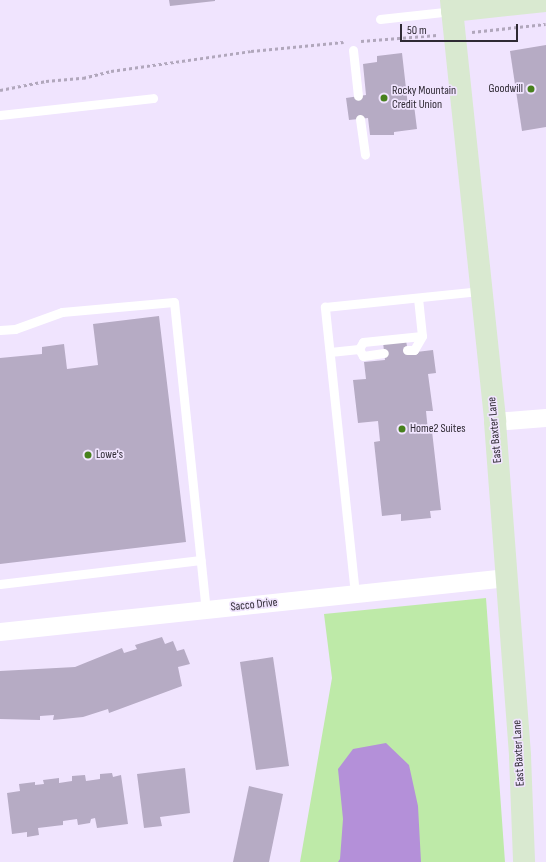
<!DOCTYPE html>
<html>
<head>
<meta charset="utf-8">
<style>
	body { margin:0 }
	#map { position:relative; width:546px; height:862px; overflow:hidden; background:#f0e4fe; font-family:"Sofia Sans Condensed",sans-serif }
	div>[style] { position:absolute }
	.green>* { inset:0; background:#beeaa8 }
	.water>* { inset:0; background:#b490d9 }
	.building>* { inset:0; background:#b6abc4 }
	.path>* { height:2.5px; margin-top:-1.25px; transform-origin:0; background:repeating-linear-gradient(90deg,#b1a7bc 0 3px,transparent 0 6px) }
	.lane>* { height:9px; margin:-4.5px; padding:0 4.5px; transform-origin:4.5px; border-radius:4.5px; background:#fff }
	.street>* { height:18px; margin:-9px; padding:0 9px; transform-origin:9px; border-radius:9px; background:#fff }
	.secondary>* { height:22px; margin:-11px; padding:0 11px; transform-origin:11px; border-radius:11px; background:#d9e9d0 }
	.dots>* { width:11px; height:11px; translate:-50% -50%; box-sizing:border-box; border:2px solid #f0e4fe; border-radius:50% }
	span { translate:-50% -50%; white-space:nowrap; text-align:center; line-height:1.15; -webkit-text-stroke:3.5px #f0e4fe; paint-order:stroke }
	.poi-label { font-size:12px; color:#2f2a34 }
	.right { translate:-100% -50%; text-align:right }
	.left { translate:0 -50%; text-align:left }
	.street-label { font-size:12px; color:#2f2a34 }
	.scale { position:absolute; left:400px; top:24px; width:118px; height:18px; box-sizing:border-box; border:2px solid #2f2a34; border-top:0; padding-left:5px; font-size:12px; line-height:14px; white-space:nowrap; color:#2f2a34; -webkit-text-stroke:3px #f0e4fe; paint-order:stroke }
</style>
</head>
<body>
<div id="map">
	<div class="green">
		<i style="clip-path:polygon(486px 598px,505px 862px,300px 862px,332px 678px,324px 614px)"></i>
	</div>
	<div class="water">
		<i style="clip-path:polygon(386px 743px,409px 765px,418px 806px,421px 862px,338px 862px,340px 859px,343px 819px,338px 769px,353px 749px)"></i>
	</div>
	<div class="building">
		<i style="clip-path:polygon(169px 0,215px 0,215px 1px,170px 6px)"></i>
		<i style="clip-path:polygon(546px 45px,546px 127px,522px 131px,510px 51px)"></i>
		<i style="clip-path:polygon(402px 53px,408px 106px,414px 105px,417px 129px,394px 132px,394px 135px,370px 135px,368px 118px,349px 120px,346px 98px,366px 95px,363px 64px,377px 62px,377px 56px)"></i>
		<i style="clip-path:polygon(159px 316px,186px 542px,0 564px,0 358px,42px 354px,42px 347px,64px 344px,67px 369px,98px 365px,93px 324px)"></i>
		<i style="clip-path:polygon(406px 340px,408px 353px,433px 350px,436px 373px,428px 374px,433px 411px,426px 411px,428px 431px,432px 431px,441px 510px,430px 511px,431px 518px,401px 521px,401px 514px,382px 516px,374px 442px,380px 441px,378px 421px,358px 423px,353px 380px,366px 379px,364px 362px,385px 360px,383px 342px)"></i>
		<i style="clip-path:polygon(162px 637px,165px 644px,173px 641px,177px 651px,184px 649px,190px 664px,178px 667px,182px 686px,109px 713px,108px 709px,83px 717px,53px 720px,54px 715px,40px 716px,40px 720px,0 719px,0 671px,75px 667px,122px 648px,124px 653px,137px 649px,135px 645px)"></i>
		<i style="clip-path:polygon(273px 657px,289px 766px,256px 770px,240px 662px)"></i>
		<i style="clip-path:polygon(185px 768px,190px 813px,160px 817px,162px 826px,144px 828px,137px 774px)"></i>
		<i style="clip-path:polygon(112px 773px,113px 777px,121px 775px,128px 824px,97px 828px,95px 818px,91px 819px,90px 823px,78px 825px,77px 819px,63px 821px,63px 825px,38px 828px,39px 835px,27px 837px,27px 832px,12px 834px,7px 793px,20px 791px,19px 784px,35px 782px,35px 785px,44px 784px,43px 780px,59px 778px,59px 783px,72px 781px,72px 776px,85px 775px,86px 781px,100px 779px,100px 774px)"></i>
		<i style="clip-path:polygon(249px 786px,283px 794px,269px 862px,233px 862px)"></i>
	</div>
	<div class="path">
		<i style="left:472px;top:32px;width:74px;rotate:-6.2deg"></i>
		<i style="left:361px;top:41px;width:76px;rotate:-4.5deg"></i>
		<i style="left:0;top:90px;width:47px;rotate:-11.1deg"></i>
		<i style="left:46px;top:81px;width:37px;rotate:-5deg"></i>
		<i style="left:83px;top:78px;width:29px;rotate:-14deg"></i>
		<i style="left:111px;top:71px;width:141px;rotate:-8.1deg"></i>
		<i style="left:251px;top:51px;width:93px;rotate:-5.5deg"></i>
	</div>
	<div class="lane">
		<i style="left:380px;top:19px;width:72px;rotate:-6.3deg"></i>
		<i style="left:353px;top:50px;width:46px;rotate:83.8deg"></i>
		<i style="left:0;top:115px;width:154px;rotate:-6.3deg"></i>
		<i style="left:360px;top:119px;width:36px;rotate:82deg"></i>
		<i style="left:0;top:330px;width:15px;rotate:-4deg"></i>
		<i style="left:15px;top:329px;width:50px;rotate:-19.9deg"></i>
		<i style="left:62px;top:312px;width:112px;rotate:-5.1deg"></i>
		<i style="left:174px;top:302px;width:310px;rotate:84.1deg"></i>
		<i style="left:359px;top:349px;width:8px;rotate:-60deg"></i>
		<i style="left:363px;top:342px;width:59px;rotate:-5.8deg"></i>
		<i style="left:407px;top:350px;width:7px"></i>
		<i style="left:414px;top:350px;width:16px;rotate:-60deg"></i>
		<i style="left:422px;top:336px;width:38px;rotate:-96deg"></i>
		<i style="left:330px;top:352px;width:29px;rotate:-6deg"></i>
		<i style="left:359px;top:349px;width:8px;rotate:60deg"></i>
		<i style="left:363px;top:356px;width:21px;rotate:-8deg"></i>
		<i style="left:0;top:584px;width:202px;rotate:-6.8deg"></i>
		<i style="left:355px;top:594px;width:289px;rotate:-96deg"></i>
		<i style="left:325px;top:307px;width:157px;rotate:-5.9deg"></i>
	</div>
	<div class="street">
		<i style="left:495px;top:422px;width:51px;rotate:-4.5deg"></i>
		<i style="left:0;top:632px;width:510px;rotate:-6.08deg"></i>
	</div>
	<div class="secondary">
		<i style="left:451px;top:0;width:424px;rotate:84deg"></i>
		<i style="left:495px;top:422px;width:335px;rotate:85.7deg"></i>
		<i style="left:520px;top:756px;width:106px;rotate:87.8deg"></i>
		<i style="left:452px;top:11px;width:95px;rotate:-6.1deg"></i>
	</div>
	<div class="dots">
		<i style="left:531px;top:89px;background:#47811d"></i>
		<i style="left:384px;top:98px;background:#47811d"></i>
		<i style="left:402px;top:429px;background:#47811d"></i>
		<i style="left:88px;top:455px;background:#47811d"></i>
	</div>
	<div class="poi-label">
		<span class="right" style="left:523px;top:89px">Goodwill</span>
		<span class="left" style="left:392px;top:98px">Rocky Mountain<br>Credit Union</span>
		<span class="left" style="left:410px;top:429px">Home2 Suites</span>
		<span class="left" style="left:96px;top:455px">Lowe's</span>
	</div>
	<div class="street-label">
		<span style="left:495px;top:430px;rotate:-95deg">East Baxter Lane</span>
		<span style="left:254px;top:605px;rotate:-6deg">Sacco Drive</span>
		<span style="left:519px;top:753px;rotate:-93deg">East Baxter Lane</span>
	</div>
	<div class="scale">50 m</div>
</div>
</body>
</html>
